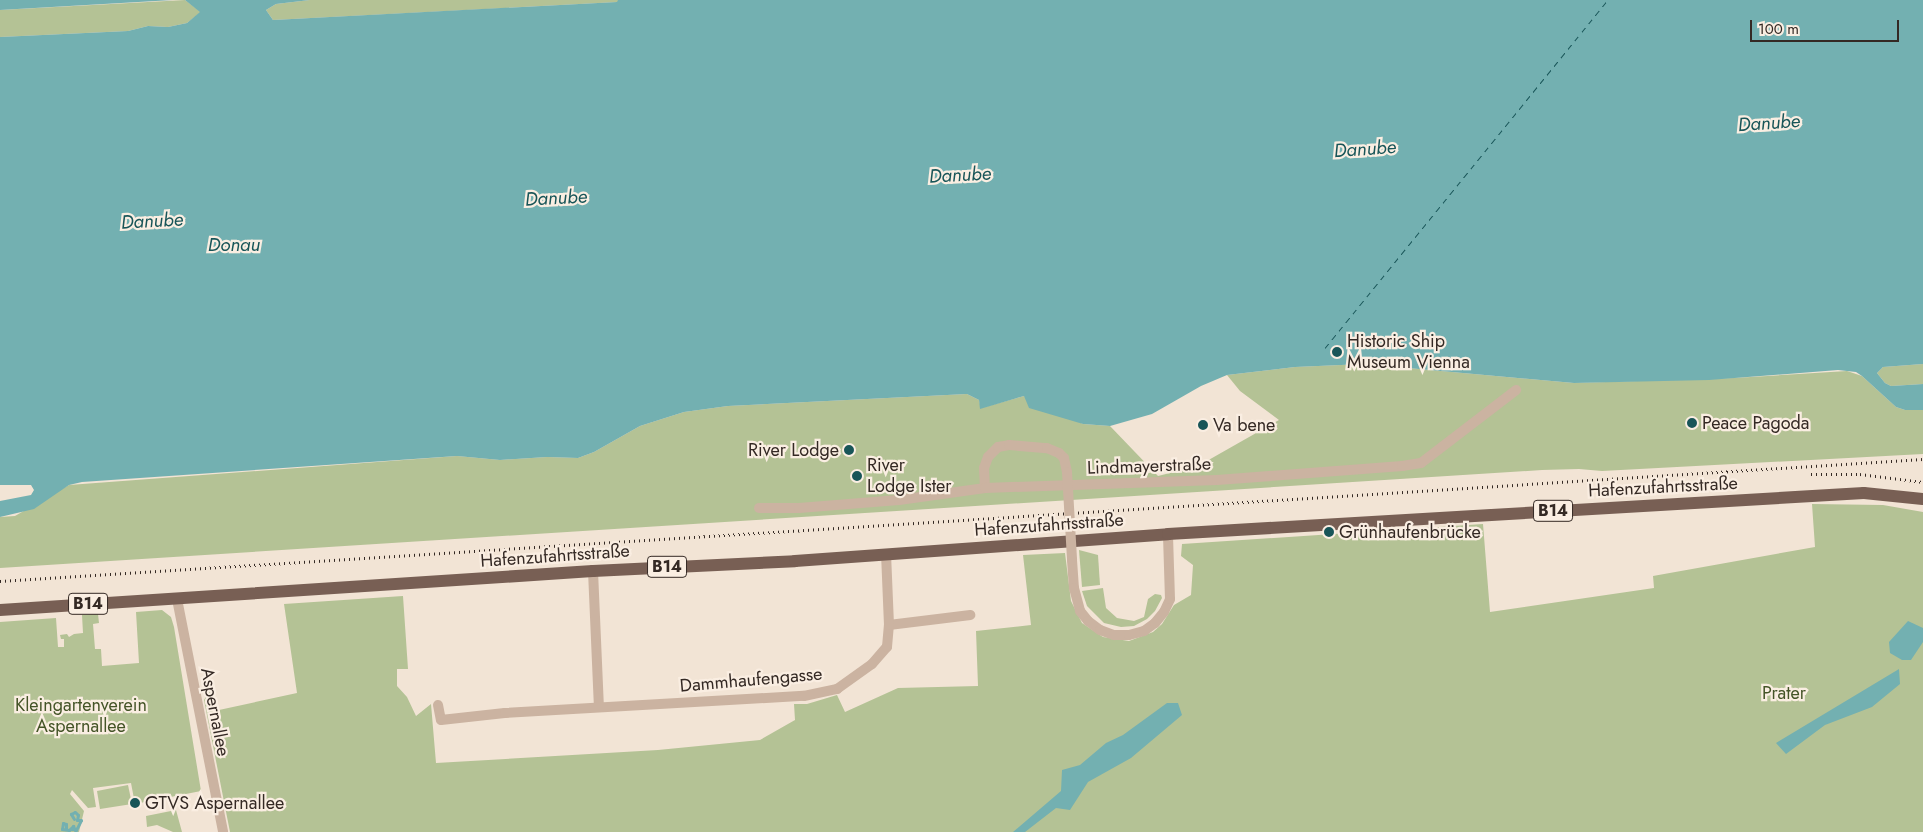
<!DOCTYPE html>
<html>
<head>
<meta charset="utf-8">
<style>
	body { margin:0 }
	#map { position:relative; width:1923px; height:832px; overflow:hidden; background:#f2e4d5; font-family:Jost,sans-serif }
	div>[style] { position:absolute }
	.green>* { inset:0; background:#b4c295 }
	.water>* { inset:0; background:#73b0b1 }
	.stream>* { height:3px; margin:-1.5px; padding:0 1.5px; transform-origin:1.5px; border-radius:1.5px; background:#73b0b1 }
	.ferry>* { height:1px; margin-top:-0.5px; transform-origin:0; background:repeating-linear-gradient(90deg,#185558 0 6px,transparent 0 11px) }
	.minor>* { height:10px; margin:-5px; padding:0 5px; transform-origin:5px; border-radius:5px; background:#cbb3a1 }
	.primary>* { height:12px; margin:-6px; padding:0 6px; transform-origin:6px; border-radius:6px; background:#785f54 }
	.rail>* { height:3px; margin-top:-1.5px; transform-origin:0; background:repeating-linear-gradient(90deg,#342924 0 1px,transparent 0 5px) }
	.minor-bridge>* { height:10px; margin:-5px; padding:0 5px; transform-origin:5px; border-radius:5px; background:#cbb3a1 }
	.dots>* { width:14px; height:14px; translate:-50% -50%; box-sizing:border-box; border:2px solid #faeee2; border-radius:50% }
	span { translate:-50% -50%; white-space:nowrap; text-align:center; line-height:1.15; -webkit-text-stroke:4.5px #faeee2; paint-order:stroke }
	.shield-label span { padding:1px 4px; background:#faeee2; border:1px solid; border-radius:4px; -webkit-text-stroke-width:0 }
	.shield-label { font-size:16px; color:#342924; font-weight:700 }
	.poi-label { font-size:18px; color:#342924 }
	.left { translate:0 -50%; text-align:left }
	.right { translate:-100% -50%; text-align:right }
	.street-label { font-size:18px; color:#342924 }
	.park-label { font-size:18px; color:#445427 }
	.water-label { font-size:19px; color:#185558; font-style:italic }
	.scale { position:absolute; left:1750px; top:20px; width:149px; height:22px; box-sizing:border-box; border:2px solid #342924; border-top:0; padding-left:6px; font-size:15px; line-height:18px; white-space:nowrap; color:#342924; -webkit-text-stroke:4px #faeee2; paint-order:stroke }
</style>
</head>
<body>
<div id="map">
	<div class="green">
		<i style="clip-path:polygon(185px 0,201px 12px,187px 23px,168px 27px,148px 26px,128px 31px,0 37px,0 10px)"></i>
		<i style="clip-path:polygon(310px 0,618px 0,618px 2px,273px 20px,266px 10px,276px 4px)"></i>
		<i style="clip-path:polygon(1364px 364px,1574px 383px,1734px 378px,1847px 371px,1862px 376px,1896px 407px,1905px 410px,1923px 410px,1923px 454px,1602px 471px,1579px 469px,1542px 470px,0 568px,0 517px,15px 516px,69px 485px,457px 456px,500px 460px,547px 457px,578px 458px,594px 452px,640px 426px,684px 412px,728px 406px,967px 394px,979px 400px,981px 408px,1024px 396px,1083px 424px,1110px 426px,1158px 476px,1198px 466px,1279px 420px,1240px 391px,1227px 375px,1295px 367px)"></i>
		<i style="clip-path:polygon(1923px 364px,1923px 384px,1891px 386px,1885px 383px,1877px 373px,1883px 367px)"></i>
		<i style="clip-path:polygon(1812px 504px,1883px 505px,1923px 512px,1923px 832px,230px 832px,204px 700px,211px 689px,219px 710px,297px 693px,284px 604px,403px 596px,408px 669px,397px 669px,397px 686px,407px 697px,416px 716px,431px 704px,436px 763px,658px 750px,760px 740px,795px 720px,794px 704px,807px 704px,837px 695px,845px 712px,898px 688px,978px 686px,976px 631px,1031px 625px,1023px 555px,1065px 553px,1071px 601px,1082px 623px,1103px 637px,1129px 641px,1153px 632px,1162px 624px,1174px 605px,1191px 595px,1193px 565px,1181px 556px,1182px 544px,1483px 524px,1490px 612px,1654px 588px,1653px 576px,1815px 547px)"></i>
		<i style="clip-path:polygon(1079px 550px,1098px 555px,1100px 585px,1082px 587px)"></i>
		<i style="clip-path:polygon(1103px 588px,1106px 608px,1117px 618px,1134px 621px,1144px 617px,1148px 599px,1155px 594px,1161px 595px,1162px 598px,1155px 611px,1147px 619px,1134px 626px,1121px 627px,1104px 623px,1087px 606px,1082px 591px)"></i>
		<i style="clip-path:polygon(162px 610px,171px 617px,174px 627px,201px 791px,135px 804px,131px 783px,93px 788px,96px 807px,88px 808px,72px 790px,70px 794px,84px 811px,79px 832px,0 832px,0 622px,56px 618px,58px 647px,64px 647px,64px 639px,61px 639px,60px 635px,67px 634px,69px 637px,74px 634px,83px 633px,82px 615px,98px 614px,99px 623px,93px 624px,95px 649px,101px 649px,102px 666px,139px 663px,136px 612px)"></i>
		<i style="clip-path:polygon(128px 785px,132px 804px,100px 809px,97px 791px)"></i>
		<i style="clip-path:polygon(176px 810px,182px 832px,173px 832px,157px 825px,147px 827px,146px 816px)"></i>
	</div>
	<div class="water">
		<i style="clip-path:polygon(0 0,173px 0,0 10px)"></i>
		<i style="clip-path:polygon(185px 0,310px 0,276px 4px,266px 10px,273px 20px,617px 2px,618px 0,1923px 0,1923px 364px,1883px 367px,1877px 373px,1885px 383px,1891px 386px,1923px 384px,1923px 410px,1905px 410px,1896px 407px,1862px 376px,1856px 372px,1838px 370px,1709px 380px,1574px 383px,1364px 364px,1295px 367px,1227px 375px,1201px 386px,1152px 414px,1110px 426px,1083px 424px,1029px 408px,1024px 396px,980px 409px,979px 400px,967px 394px,728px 406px,684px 412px,640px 426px,594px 452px,578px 458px,547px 457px,500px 460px,457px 456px,82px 482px,69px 485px,34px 509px,0 517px,0 501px,31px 495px,34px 490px,31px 485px,0 485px,0 37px,128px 31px,148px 26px,168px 27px,187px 23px,200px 12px)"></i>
		<i style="clip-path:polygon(1908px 621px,1923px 628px,1923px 642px,1911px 660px,1902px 660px,1890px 653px,1889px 642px)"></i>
		<i style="clip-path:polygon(1899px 669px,1900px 684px,1872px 707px,1825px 725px,1786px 754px,1776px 743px)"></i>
		<i style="clip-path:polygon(1167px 703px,1178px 703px,1182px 715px,1131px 758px,1088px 782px,1070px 810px,1056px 808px,1025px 832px,1013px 832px,1061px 791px,1062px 770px,1080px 765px,1106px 743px,1123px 735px)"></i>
	</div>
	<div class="stream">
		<i style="left:74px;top:819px;width:6px;rotate:-121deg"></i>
		<i style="left:71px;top:814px;width:4px;rotate:-27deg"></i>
		<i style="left:75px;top:812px;width:4px;rotate:45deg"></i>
		<i style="left:78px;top:815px;width:5px;rotate:101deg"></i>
		<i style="left:77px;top:820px;width:4px"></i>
		<i style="left:66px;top:829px;width:5px;rotate:-90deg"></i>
		<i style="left:66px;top:824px;width:3px;rotate:-162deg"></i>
		<i style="left:63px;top:823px;width:6px;rotate:99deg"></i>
		<i style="left:62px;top:829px;width:7px;rotate:8deg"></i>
		<i style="left:69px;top:830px;width:6px;rotate:-45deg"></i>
		<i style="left:73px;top:826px;width:3px;rotate:72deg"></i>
		<i style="left:74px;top:829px;width:3px;rotate:180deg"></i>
		<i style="left:71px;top:829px;width:3px;rotate:-18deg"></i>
		<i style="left:75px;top:832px;width:13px;rotate:-63deg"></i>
	</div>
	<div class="ferry">
		<i style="left:1325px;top:348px;width:449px;rotate:-50.9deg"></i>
	</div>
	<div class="minor">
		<i style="left:985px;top:488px;width:20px;rotate:-93deg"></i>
		<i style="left:984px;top:468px;width:12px;rotate:-70deg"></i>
		<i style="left:988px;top:457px;width:14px;rotate:-45deg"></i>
		<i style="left:998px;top:447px;width:11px;rotate:-10deg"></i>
		<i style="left:1009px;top:445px;width:38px;rotate:5deg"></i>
		<i style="left:1047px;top:448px;width:13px;rotate:23deg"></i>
		<i style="left:1059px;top:453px;width:7px;rotate:45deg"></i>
		<i style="left:1064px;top:458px;width:14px;rotate:78deg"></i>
		<i style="left:759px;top:508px;width:40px"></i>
		<i style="left:799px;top:508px;width:100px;rotate:-4.6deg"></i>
		<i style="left:899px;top:500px;width:87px;rotate:-7.9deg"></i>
		<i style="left:985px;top:488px;width:232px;rotate:-2deg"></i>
		<i style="left:1217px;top:480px;width:186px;rotate:-4.3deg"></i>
		<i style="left:1402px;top:466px;width:19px;rotate:-9deg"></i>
		<i style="left:1421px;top:463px;width:120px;rotate:-37.5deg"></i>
		<i style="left:1072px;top:560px;width:28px;rotate:86deg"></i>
		<i style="left:1074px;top:588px;width:24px;rotate:75deg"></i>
		<i style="left:1080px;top:611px;width:13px;rotate:51deg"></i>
		<i style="left:1088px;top:621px;width:15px;rotate:37deg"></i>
		<i style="left:1100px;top:630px;width:15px;rotate:20deg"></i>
		<i style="left:1114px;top:635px;width:15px"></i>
		<i style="left:1129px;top:635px;width:16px;rotate:-15deg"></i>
		<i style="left:1144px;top:631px;width:14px;rotate:-36deg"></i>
		<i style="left:1155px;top:623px;width:14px;rotate:-51deg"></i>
		<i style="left:1164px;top:612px;width:14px;rotate:-65deg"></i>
		<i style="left:1170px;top:599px;width:65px;rotate:-91.8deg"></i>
		<i style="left:593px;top:571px;width:136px;rotate:87.5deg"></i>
		<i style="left:177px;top:599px;width:237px;rotate:78.8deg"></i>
		<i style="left:889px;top:625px;width:82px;rotate:-7deg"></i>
		<i style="left:438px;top:705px;width:15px;rotate:79deg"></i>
		<i style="left:441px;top:720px;width:64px;rotate:-6.2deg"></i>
		<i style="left:505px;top:713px;width:299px;rotate:-3.3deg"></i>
		<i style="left:804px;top:696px;width:34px;rotate:-12deg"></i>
		<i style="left:837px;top:689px;width:43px;rotate:-35.5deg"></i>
		<i style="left:872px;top:664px;width:23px;rotate:-49deg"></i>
		<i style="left:887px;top:647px;width:22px;rotate:-85deg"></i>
		<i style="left:889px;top:625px;width:71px;rotate:-92.4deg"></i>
	</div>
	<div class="primary">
		<i style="left:0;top:610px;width:594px;rotate:-3.76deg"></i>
		<i style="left:593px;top:571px;width:202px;rotate:-2.8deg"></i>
		<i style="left:795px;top:561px;width:374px;rotate:-4.1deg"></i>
		<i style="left:1168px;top:534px;width:697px;rotate:-3.37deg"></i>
		<i style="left:1864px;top:493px;width:59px;rotate:5.8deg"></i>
	</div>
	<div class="rail">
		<i style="left:1811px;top:474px;width:49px"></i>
		<i style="left:1860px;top:474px;width:64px;rotate:7.2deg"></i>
		<i style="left:0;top:581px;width:1927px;rotate:-3.63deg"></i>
	</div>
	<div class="minor-bridge">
		<i style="left:1067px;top:472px;width:88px;rotate:86.7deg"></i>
	</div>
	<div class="dots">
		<i style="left:1337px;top:352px;background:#185558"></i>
		<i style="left:1692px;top:423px;background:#185558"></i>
		<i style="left:1203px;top:425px;background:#185558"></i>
		<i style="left:849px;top:450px;background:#185558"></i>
		<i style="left:857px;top:476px;background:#185558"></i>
		<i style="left:1329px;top:532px;background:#185558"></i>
		<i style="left:135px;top:803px;background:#185558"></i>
	</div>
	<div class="shield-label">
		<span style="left:1553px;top:511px">B14</span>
		<span style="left:667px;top:567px">B14</span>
		<span style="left:88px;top:604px">B14</span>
	</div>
	<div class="poi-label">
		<span class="left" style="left:1347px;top:352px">Historic Ship<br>Museum Vienna</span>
		<span class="left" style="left:1702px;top:423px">Peace Pagoda</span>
		<span class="left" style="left:1213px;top:425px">Va bene</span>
		<span class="right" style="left:839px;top:450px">River Lodge</span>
		<span class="left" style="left:867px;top:476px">River<br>Lodge Ister</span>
		<span class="left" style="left:1339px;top:532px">Grünhaufenbrücke</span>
		<span class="left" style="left:145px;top:803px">GTVS Aspernallee</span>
	</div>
	<div class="street-label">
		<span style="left:1149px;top:466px;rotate:-2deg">Lindmayerstraße</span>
		<span style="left:1663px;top:487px;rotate:-3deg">Hafenzufahrtsstraße</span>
		<span style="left:1049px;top:525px;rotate:-4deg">Hafenzufahrtsstraße</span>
		<span style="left:555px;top:556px;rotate:-4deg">Hafenzufahrtsstraße</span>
		<span style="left:751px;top:680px;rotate:-5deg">Dammhaufengasse</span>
		<span style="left:215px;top:712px;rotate:79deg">Aspernallee</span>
	</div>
	<div class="park-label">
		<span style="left:1784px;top:693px">Prater</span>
		<span style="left:81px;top:716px">Kleingartenverein<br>Aspernallee</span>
	</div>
	<div class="water-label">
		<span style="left:1769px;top:123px;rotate:-4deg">Danube</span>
		<span style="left:1365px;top:149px;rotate:-4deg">Danube</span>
		<span style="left:960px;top:175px;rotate:-3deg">Danube</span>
		<span style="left:556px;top:198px;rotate:-3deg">Danube</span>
		<span style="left:152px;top:221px;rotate:-3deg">Danube</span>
		<span style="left:234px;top:245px">Donau</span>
	</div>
	<div class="scale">100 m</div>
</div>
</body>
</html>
